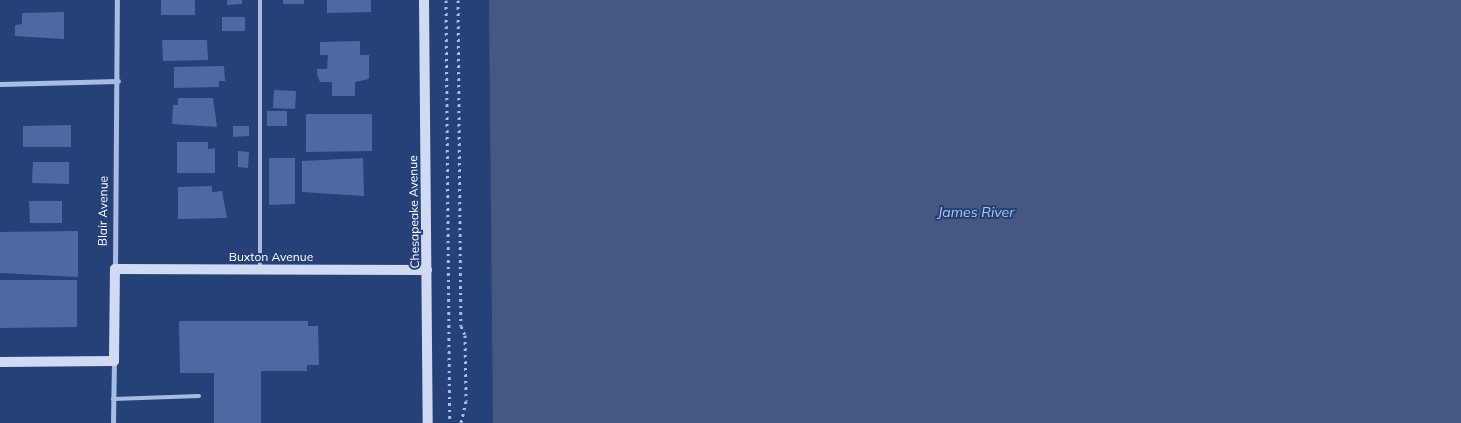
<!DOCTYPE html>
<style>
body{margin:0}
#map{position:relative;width:1461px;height:423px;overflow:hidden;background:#264078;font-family:Mulish,sans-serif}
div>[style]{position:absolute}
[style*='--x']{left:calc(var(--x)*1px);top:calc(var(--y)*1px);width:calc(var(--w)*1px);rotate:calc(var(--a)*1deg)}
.water>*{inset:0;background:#455882}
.building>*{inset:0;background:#4e69a1}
.path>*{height:3px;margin-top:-1.5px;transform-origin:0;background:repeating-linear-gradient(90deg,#a8bce3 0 2.5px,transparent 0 6.5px)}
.lane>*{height:4px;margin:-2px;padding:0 2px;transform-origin:2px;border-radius:2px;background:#a8bce3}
.street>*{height:5px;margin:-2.5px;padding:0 2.5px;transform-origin:2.5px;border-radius:2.5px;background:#a8bce3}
.secondary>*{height:10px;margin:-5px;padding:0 5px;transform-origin:5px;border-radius:5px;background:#d0dbf3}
span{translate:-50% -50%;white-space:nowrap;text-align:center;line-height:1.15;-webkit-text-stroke:4px #264078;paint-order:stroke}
.street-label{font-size:12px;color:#fff}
.water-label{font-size:14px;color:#b3c6eb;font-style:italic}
</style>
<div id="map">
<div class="water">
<i style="clip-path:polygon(489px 0,1461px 0,1461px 423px,493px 423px)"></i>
</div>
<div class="building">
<i style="clip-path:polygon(161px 0,195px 0,195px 15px,161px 15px)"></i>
<i style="clip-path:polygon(227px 0,242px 0,242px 4px,227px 5px)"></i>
<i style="clip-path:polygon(283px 0,304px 0,304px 4px,283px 4px)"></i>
<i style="clip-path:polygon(327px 0,371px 0,371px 12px,327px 13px)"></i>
<i style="clip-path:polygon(64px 12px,64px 39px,15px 36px,15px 25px,22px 24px,22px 13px)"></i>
<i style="clip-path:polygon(222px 17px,245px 17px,245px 31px,222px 31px)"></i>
<i style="clip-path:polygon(162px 40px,207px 40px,208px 60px,163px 61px)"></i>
<i style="clip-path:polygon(360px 41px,360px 55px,369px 55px,369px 79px,355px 82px,355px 96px,332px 96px,332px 82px,320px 82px,317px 74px,317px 69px,327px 69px,328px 55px,320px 55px,320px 42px)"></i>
<i style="clip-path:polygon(224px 66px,225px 81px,219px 81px,219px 87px,174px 88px,174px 67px)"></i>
<i style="clip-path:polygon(274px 90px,296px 91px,295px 109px,273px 108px)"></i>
<i style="clip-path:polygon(178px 98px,213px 98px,217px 127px,172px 124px,173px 105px,178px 105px)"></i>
<i style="clip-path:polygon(267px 111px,287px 111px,287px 126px,267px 126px)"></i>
<i style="clip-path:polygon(306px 114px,372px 114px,372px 151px,306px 152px)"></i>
<i style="clip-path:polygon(71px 125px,71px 147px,23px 147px,23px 126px)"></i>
<i style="clip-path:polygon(233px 126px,249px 126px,249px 136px,233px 137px)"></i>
<i style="clip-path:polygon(177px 142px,208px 142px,208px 149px,215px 148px,215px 173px,177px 173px)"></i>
<i style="clip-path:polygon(238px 151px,249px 152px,248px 168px,238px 167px)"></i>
<i style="clip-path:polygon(269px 158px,295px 158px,295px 204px,269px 205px)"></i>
<i style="clip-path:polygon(363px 158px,364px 196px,302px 192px,302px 161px)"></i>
<i style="clip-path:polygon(33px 162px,69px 162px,69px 184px,32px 183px)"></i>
<i style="clip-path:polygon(212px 186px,212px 192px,222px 191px,227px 218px,178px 219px,178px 187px)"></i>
<i style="clip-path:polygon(29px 201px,62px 201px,62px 223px,30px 223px)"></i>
<i style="clip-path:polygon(78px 231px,78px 277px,0 273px,0 232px)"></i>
<i style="clip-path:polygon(0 280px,77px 280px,77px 327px,0 328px)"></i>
<i style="clip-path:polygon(179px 321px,308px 321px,308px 326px,318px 326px,319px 365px,307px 365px,307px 371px,261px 371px,261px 423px,214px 423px,214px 373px,180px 373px)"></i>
</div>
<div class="path">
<i style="--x:446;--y:0;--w:423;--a:89.5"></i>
<i style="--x:458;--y:0;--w:326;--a:89.5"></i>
<i style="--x:461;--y:326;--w:10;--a:66"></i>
<i style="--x:465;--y:335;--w:66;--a:89.1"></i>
<i style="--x:466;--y:401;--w:23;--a:103"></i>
</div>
<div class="lane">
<i style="--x:260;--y:269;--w:269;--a:-90"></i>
<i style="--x:113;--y:399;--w:86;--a:-2"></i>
</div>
<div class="street">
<i style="--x:0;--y:84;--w:118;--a:-1.5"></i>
<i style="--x:115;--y:269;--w:269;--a:-89.6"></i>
<i style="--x:113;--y:423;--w:62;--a:-89.1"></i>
</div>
<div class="secondary">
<i style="--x:424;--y:0;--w:423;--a:89.5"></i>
<i style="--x:0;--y:362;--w:114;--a:-0.5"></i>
<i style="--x:114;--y:361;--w:92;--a:-89.4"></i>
<i style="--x:115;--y:269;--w:312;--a:0.2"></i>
</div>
<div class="street-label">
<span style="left:103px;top:211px;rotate:-89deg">Blair Avenue</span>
<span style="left:414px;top:212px;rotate:-91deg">Chesapeake Avenue</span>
<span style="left:271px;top:257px">Buxton Avenue</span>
</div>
<div class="water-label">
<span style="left:976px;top:212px">James River</span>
</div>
</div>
